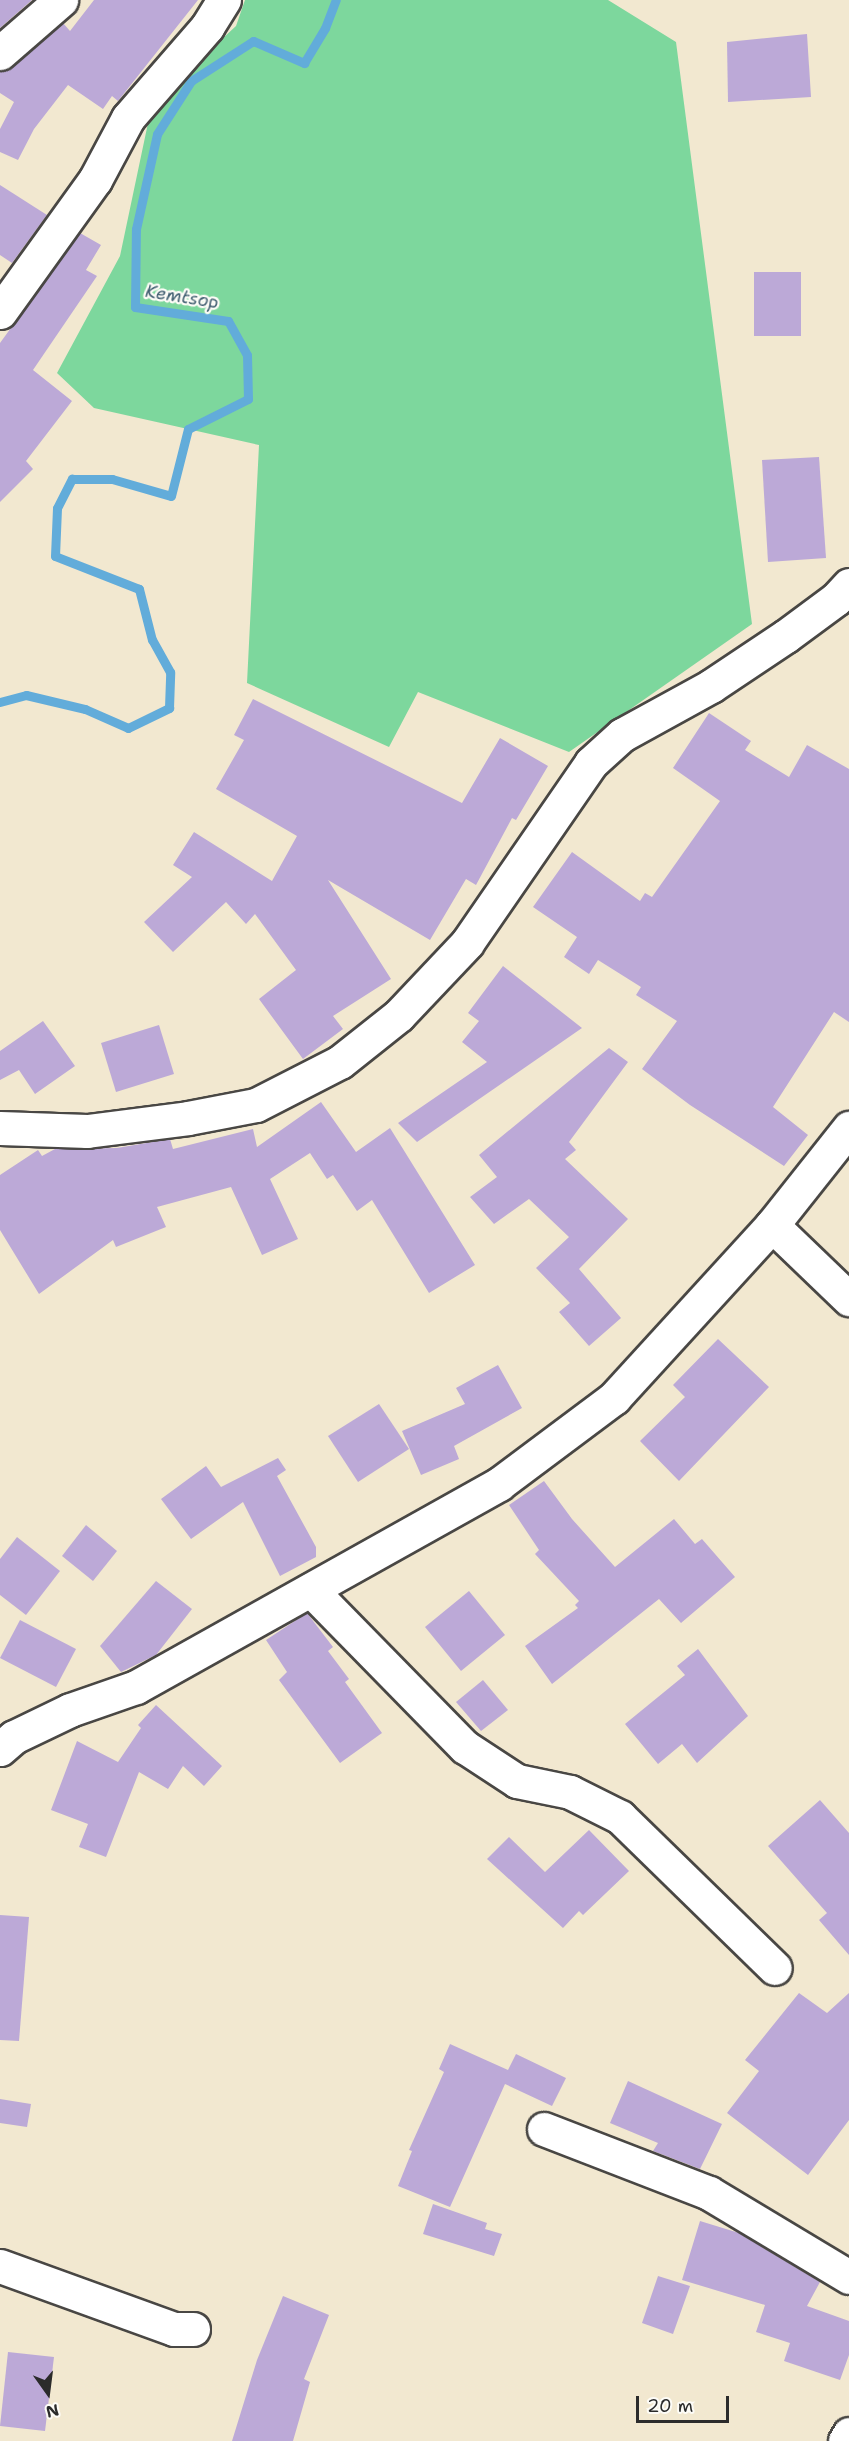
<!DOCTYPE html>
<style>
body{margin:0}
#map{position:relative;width:849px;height:2441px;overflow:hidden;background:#f2e8d0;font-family:"Shantell Sans",sans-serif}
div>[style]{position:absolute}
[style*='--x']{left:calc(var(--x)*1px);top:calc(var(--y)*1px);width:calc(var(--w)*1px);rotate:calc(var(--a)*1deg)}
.green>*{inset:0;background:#7dd79d}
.stream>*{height:9px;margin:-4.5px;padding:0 4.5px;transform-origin:4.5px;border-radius:4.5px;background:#62acda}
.building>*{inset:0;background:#bca9d7}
.roads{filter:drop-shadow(2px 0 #494744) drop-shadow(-2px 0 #494744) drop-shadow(0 2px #494744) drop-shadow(0 -2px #494744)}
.minor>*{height:33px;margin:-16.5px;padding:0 16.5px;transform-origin:16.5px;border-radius:16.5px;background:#fff}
span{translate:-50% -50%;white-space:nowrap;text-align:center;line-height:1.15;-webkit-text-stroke:4.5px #fdfcf7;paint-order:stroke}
.water-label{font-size:18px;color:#415f71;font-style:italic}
.north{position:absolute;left:18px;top:2363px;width:60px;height:60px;-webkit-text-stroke:4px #fdfcf7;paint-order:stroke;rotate:166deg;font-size:16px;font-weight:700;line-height:24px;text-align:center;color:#2b2b2b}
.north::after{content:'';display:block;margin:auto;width:21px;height:27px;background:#2b2b2b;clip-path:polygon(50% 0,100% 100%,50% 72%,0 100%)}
.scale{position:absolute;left:636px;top:2396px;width:93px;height:27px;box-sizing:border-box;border:3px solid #2b2b2b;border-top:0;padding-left:8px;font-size:18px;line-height:21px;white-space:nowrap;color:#2b2b2b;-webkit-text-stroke:4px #fdfcf7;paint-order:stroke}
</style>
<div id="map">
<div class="green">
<i style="clip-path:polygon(245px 0,608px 0,676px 42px,752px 624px,569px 752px,418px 692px,389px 747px,247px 683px,259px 445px,94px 408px,57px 373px,120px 256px,152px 104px,236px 26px)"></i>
</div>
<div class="stream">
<i style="--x:0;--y:702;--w:27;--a:-15"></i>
<i style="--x:26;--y:695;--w:61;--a:13.3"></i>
<i style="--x:85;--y:709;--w:47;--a:23.8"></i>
<i style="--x:128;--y:728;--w:46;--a:-26"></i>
<i style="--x:169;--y:708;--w:36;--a:-88"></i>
<i style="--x:170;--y:672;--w:37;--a:-119"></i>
<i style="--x:152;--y:640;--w:53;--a:-104.3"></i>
<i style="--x:139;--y:589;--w:90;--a:-158.6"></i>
<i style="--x:55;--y:556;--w:48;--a:-87.6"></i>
<i style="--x:57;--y:508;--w:33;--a:-63"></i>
<i style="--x:72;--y:479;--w:40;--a:0"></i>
<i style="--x:112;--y:479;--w:61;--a:16.1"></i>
<i style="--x:171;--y:496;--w:69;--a:-75.8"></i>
<i style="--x:188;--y:429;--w:67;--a:-26.6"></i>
<i style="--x:248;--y:399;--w:44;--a:-91.3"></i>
<i style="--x:247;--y:355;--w:39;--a:-119"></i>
<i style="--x:228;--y:321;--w:94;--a:-171.4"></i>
<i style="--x:135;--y:307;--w:78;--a:-89.3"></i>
<i style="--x:136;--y:229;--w:97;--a:-77.5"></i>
<i style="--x:157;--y:134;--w:63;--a:-57.3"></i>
<i style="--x:191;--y:81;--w:74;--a:-32.8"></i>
<i style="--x:253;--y:41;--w:56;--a:23.3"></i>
<i style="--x:304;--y:63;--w:41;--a:-59"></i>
<i style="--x:325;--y:28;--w:30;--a:-69"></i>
</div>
<div class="building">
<i style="clip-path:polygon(0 0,32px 0,0 28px)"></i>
<i style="clip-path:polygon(94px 0,198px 0,118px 101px,112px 96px,103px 109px,68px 85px,34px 129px,18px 160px,0 152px,0 129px,14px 102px,0 93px,0 71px,12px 67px,63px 23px,70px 31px)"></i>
<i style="clip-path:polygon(807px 34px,811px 97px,728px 102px,727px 42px)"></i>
<i style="clip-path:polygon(0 185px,47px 215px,12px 263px,0 255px)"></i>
<i style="clip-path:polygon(80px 233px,101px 245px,86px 270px,97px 276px,33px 370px,72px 401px,26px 461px,33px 469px,0 502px,0 343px)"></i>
<i style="clip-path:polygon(754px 272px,801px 272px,801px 336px,754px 336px)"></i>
<i style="clip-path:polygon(819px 457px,826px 558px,768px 562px,762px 460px)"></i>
<i style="clip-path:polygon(253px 699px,462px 803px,500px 738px,548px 766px,516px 820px,512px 818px,476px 885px,466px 879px,430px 940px,328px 880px,391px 979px,333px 1016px,343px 1029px,303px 1059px,259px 999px,296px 970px,255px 914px,246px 924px,226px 902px,173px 952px,144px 922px,192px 877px,173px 865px,194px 832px,272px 881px,297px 836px,216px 789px,244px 740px,234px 735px)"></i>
<i style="clip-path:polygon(709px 713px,751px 741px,745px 750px,789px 777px,807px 745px,849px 769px,849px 1022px,834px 1012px,773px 1107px,808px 1135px,784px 1166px,690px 1105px,642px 1069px,677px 1021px,636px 995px,641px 987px,598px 960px,589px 974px,564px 957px,577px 937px,533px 907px,572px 852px,640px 901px,645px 893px,652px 897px,720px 801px,673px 768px)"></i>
<i style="clip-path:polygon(503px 966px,582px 1028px,417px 1142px,398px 1123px,487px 1062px,462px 1042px,479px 1021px,468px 1013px)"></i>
<i style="clip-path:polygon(43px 1021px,75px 1066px,35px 1094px,19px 1070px,0 1080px,0 1051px)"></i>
<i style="clip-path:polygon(159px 1025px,174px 1074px,116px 1092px,101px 1043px)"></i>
<i style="clip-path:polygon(609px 1048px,628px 1062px,569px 1142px,576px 1150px,565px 1159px,628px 1219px,579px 1269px,621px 1318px,589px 1346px,559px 1312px,570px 1303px,536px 1268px,569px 1237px,529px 1199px,494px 1224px,470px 1197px,497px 1177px,479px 1155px)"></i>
<i style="clip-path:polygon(321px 1102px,356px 1152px,390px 1128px,475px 1265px,429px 1293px,372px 1200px,357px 1211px,333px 1175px,327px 1179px,310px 1153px,270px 1179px,298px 1239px,262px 1255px,231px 1187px,157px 1207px,166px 1227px,116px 1247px,113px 1240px,39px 1294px,0 1230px,0 1175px,38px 1150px,42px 1156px,55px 1149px,117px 1148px,170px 1139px,173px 1149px,253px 1129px,257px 1147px)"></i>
<i style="clip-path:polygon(718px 1339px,769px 1387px,679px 1481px,640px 1441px,685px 1397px,673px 1385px)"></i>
<i style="clip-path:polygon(498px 1365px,522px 1408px,454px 1446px,459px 1459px,421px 1475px,402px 1431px,465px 1404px,456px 1388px)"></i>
<i style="clip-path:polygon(379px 1404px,409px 1449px,358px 1482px,328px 1436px)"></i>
<i style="clip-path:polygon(278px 1458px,286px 1470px,277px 1476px,316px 1547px,316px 1557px,280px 1576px,243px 1502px,191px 1539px,161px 1499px,206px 1466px,221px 1487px)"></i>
<i style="clip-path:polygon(544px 1481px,572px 1519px,615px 1567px,674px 1519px,695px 1544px,702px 1539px,735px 1577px,681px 1623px,659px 1599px,552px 1684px,525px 1646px,578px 1608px,575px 1605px,579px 1601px,535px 1554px,539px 1550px,509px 1505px)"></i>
<i style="clip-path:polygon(86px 1525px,117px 1551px,93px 1581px,62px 1556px)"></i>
<i style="clip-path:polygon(17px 1537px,60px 1571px,26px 1615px,0 1595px,0 1559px)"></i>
<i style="clip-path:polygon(156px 1581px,192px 1609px,156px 1655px,121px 1672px,100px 1646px)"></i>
<i style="clip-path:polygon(469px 1591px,505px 1635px,461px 1671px,425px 1627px)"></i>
<i style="clip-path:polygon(307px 1613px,333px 1647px,328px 1651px,349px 1679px,345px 1682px,382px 1733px,340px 1763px,279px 1680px,287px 1672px,266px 1640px)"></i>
<i style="clip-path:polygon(20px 1620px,76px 1649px,56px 1687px,0 1658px)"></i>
<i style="clip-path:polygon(698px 1649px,748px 1716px,697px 1763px,682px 1744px,658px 1764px,625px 1724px,685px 1675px,677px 1666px)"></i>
<i style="clip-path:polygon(483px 1680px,508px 1710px,481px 1731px,456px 1702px)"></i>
<i style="clip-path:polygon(156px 1705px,222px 1766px,204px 1786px,183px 1766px,168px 1789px,139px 1772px,106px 1857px,79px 1847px,88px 1824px,51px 1810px,77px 1741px,118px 1762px,141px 1728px,138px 1725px)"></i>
<i style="clip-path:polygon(820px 1800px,849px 1833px,849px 1955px,819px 1920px,827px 1913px,768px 1846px)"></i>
<i style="clip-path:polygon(589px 1830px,629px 1871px,583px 1915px,579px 1911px,563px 1928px,487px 1859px,509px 1837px,545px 1872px)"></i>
<i style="clip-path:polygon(0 1915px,29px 1917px,19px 2041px,0 2040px)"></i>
<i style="clip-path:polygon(799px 1993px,827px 2013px,849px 1993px,849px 2120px,808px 2175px,727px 2113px,759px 2071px,745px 2060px)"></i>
<i style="clip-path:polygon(450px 2044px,508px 2070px,516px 2054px,566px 2078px,552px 2106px,505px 2084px,450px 2207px,398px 2186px,412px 2151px,409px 2150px,444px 2072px,439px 2069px)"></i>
<i style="clip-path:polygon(628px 2081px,722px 2124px,700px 2169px,653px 2151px,658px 2143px,610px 2123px)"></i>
<i style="clip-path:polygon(0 2099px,31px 2104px,27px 2127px,0 2123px)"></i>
<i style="clip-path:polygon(433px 2204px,487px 2223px,485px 2229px,502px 2234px,494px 2256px,423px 2234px)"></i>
<i style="clip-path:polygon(700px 2221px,739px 2233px,820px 2282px,807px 2306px,849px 2321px,849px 2355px,840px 2380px,784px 2361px,790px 2343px,756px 2332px,765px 2305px,682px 2280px)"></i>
<i style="clip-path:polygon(658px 2276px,690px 2286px,673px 2334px,642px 2323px)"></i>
<i style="clip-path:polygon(283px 2296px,329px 2315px,304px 2379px,310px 2382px,293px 2441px,232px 2441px,257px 2360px)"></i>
<i style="clip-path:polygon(8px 2352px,54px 2357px,45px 2431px,0 2426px)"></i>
</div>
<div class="roads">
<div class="minor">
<i style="--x:0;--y:53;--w:81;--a:-41"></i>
<i style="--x:0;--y:312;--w:163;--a:-54.3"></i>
<i style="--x:95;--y:180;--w:70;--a:-62"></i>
<i style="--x:128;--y:118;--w:121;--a:-49"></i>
<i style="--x:207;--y:27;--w:32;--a:-58"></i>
<i style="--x:0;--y:1128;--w:87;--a:2"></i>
<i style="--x:87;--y:1131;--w:102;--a:-7.3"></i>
<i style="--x:188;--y:1118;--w:69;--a:-10.8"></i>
<i style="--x:256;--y:1105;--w:94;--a:-27.1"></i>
<i style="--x:340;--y:1062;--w:75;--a:-38.5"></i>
<i style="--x:399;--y:1015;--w:99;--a:-46.6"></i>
<i style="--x:467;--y:943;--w:219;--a:-55.4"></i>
<i style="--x:591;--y:763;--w:42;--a:-42.1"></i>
<i style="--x:622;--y:735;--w:102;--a:-28.8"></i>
<i style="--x:711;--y:686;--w:90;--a:-33.7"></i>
<i style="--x:786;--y:636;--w:62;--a:-36.5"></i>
<i style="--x:836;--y:599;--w:19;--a:-47"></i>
<i style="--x:772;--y:1225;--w:107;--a:43.9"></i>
<i style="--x:311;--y:1590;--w:220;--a:45.6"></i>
<i style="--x:465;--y:1747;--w:62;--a:33.2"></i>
<i style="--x:517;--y:1781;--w:54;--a:11.7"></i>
<i style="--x:570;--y:1792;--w:56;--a:26.6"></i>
<i style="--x:620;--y:1817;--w:216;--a:44.3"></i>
<i style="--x:0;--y:1749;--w:18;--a:-41"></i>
<i style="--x:14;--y:1737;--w:62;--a:-25.7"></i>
<i style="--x:70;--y:1710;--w:70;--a:-19.2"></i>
<i style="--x:136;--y:1687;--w:416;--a:-29.2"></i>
<i style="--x:499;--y:1484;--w:144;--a:-36.8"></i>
<i style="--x:614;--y:1398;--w:234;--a:-47.6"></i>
<i style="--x:772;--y:1225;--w:124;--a:-51.6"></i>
<i style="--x:544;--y:2129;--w:177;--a:21.2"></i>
<i style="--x:709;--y:2193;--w:163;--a:31"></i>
<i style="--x:0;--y:2266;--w:185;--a:19.9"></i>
<i style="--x:174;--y:2329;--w:19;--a:0"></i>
<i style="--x:845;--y:2441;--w:8;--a:-60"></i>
</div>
</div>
<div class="water-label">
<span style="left:182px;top:297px;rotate:9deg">Kemtsop</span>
</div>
<div class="north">N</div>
<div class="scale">20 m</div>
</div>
